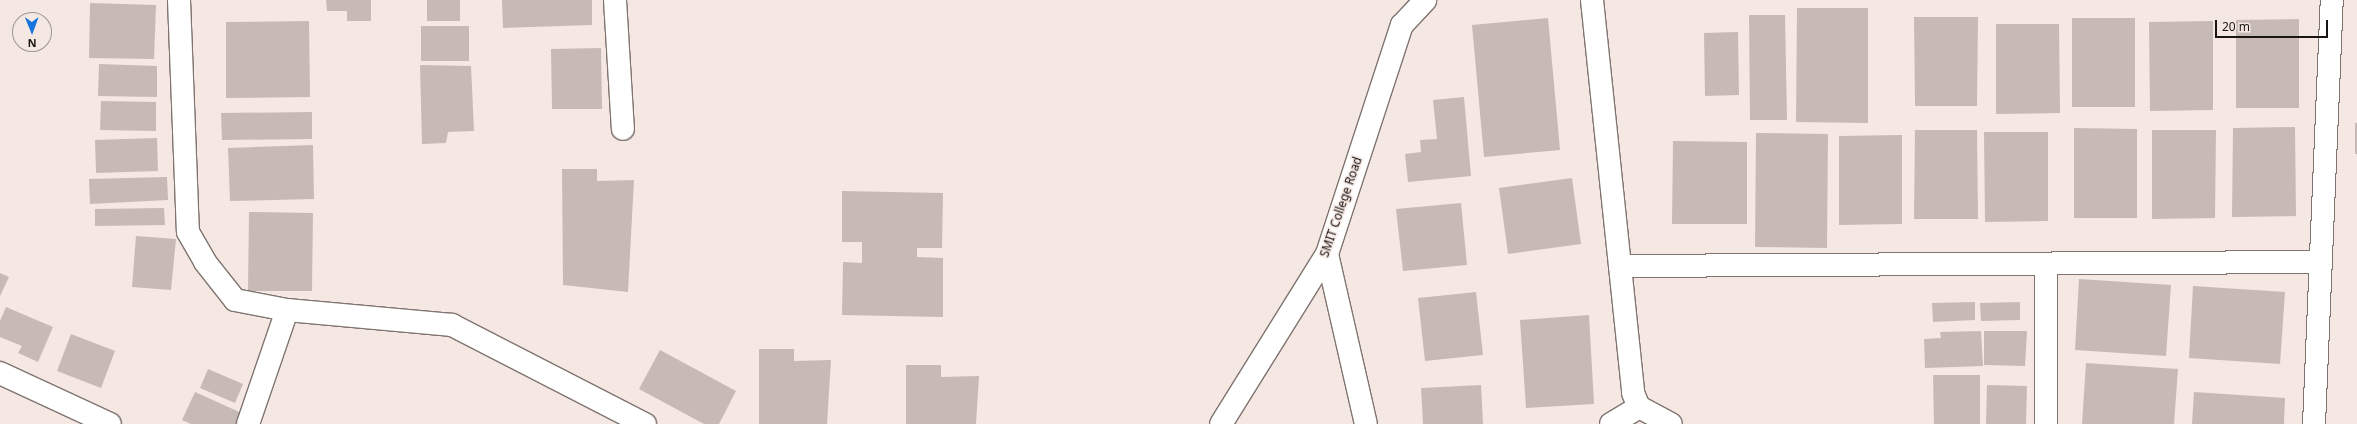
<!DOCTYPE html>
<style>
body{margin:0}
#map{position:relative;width:2357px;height:424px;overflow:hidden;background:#f5e8e3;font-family:"Noto Sans",sans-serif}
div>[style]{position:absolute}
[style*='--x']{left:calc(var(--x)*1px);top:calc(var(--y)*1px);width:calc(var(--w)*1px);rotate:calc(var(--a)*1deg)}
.building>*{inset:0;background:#c7bab5}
.roads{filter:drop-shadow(1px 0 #7f746f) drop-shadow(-1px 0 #7f746f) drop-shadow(0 1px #7f746f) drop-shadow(0 -1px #7f746f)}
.street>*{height:22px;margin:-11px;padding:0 11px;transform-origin:11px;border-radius:11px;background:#fff}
.secondary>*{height:22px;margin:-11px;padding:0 11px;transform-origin:11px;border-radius:11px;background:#fff}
span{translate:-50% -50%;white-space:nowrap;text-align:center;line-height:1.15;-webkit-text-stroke:3px #f5e8e3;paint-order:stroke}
.street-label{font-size:12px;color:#191513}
.north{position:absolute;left:12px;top:12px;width:40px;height:40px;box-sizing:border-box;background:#f5e8e3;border:1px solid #9d9490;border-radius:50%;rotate:179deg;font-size:11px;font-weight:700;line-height:16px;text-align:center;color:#191513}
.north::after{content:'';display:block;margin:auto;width:14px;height:18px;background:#1575dd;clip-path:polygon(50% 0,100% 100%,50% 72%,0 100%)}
.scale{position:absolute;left:2215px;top:20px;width:113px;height:18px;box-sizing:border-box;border:2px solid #191513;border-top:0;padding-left:5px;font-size:12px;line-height:14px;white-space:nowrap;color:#191513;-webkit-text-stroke:3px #f5e8e3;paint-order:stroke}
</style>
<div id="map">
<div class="building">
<i style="clip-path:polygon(326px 0,371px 0,371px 21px,347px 21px,347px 11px,327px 11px)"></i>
<i style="clip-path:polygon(427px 0,460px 0,460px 21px,427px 21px)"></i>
<i style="clip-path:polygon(502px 0,592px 0,592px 25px,503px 28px)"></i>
<i style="clip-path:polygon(90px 3px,156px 5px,154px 59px,89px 58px)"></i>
<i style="clip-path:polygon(1797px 8px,1868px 8px,1868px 123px,1796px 122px)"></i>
<i style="clip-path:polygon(1749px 15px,1785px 15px,1787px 120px,1750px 120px)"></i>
<i style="clip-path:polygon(1914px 17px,1978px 17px,1977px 106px,1915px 106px)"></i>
<i style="clip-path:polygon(1548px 18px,1560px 150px,1484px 157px,1472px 25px)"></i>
<i style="clip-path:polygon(2072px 18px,2135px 18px,2135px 107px,2072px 107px)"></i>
<i style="clip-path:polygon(2299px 19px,2299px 108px,2236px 108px,2236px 20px)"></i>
<i style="clip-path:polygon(309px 21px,310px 97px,226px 98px,226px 22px)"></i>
<i style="clip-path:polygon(2213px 21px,2213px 110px,2150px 111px,2149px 22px)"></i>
<i style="clip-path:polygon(1996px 24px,2059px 24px,2060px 113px,1996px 114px)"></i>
<i style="clip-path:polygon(421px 26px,469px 26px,469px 61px,421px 61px)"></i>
<i style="clip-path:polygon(1738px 32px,1739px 95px,1705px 96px,1704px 33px)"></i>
<i style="clip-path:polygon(601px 48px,602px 109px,552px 109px,551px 49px)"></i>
<i style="clip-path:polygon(99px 64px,157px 66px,157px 97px,98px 96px)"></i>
<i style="clip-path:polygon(420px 65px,471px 66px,474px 131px,448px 132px,446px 143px,422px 144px)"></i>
<i style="clip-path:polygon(1464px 97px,1471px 176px,1408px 182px,1405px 154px,1421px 152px,1420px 140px,1437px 139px,1433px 100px)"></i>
<i style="clip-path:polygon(101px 101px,156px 102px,156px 131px,100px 130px)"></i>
<i style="clip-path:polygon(312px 112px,312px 139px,222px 140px,221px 113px)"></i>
<i style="clip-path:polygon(2355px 123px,2357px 123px,2357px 154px,2355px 154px)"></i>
<i style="clip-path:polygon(2295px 127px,2296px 216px,2232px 217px,2233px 128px)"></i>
<i style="clip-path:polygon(2074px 128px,2137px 129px,2137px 218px,2074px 218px)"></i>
<i style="clip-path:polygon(1915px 130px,1977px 130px,1978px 219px,1914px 219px)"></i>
<i style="clip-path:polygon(2152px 130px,2216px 130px,2215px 218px,2152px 219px)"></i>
<i style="clip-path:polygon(1984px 132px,2048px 132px,2048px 221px,1985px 222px)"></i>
<i style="clip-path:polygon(1756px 133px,1828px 134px,1827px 248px,1755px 247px)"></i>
<i style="clip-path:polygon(1902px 135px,1902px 224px,1839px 225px,1839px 136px)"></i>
<i style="clip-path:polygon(157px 138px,158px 171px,96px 173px,95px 140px)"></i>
<i style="clip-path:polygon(1673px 141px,1747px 142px,1747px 224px,1672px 224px)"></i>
<i style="clip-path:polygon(313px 145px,314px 199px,230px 201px,228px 148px)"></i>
<i style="clip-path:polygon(562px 169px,597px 169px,597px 181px,634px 180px,628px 292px,563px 285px)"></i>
<i style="clip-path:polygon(167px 177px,168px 200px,90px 204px,89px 179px)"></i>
<i style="clip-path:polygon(1572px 178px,1581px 244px,1508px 254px,1499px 188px)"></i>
<i style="clip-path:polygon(842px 191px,943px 193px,942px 248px,917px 248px,917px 257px,943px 258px,943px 317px,842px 315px,843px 262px,862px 263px,862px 242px,842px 242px)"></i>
<i style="clip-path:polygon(1461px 203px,1467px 265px,1403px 271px,1396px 209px)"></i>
<i style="clip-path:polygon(164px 208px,165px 225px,95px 226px,95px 209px)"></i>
<i style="clip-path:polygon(249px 212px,313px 213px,312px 291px,248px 291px)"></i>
<i style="clip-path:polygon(136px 236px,176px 239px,171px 290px,132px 287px)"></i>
<i style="clip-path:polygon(0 273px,9px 277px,0 296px)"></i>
<i style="clip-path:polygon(2079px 279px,2171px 285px,2166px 356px,2075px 350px)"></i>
<i style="clip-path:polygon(2193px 286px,2285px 292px,2280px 364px,2189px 358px)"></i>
<i style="clip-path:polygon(1476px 292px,1483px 355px,1425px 361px,1418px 298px)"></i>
<i style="clip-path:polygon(1975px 302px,1975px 320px,1933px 322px,1932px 303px)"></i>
<i style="clip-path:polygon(2020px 302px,2020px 320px,1981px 321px,1980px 303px)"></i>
<i style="clip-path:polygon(6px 307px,53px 327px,38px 362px,18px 353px,22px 346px,0 337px,0 321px)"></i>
<i style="clip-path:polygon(1589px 315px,1594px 404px,1526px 408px,1520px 320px)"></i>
<i style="clip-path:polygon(1981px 331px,1983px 366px,1925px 368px,1924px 339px,1941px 338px,1940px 332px)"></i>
<i style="clip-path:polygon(1984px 331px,2027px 331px,2025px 366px,1984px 365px)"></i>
<i style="clip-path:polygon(71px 334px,115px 351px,101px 388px,57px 371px)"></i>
<i style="clip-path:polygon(759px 349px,794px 349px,794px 361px,831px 360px,827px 424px,759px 424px)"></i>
<i style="clip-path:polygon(660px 350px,736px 391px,719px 424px,704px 424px,639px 389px)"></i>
<i style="clip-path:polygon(2086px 363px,2178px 369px,2174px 424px,2082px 424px)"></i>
<i style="clip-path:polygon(906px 365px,941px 365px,941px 377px,979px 376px,976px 424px,906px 424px)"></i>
<i style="clip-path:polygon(208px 369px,243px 384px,235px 403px,200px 388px)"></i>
<i style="clip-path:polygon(1933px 375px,1980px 375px,1980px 424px,1934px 424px)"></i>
<i style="clip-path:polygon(1481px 385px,1483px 424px,1423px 424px,1421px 388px)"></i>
<i style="clip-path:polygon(1987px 385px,2027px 386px,2026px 424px,1986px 424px)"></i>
<i style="clip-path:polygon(195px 392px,246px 415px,242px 424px,191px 424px,182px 420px)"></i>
<i style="clip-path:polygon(2194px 392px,2285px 398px,2284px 424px,2192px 424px)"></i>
</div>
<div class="roads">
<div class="street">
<i style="--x:179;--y:0;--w:232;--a:87.8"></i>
<i style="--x:188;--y:232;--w:34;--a:60"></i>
<i style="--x:205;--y:262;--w:48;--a:51.7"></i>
<i style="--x:235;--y:300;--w:53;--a:10.9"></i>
<i style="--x:287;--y:310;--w:166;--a:5.2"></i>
<i style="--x:452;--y:325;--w:217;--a:27.2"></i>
<i style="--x:615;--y:0;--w:129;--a:86.5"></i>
<i style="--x:1592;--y:0;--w:395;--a:84"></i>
<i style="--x:1633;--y:393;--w:15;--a:67"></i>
<i style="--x:1639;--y:407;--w:36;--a:28"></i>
<i style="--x:1327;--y:254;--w:174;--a:77.1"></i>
<i style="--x:1620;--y:266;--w:701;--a:-0.33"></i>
<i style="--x:0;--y:373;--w:121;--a:24.9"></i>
<i style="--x:248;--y:424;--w:120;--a:-71.1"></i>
<i style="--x:1611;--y:424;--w:33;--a:-31"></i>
<i style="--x:2046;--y:424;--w:160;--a:-90"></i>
<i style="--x:2314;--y:424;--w:424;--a:-87.6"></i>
</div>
<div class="secondary">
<i style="--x:1221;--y:424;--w:200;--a:-58.1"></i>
<i style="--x:1327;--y:254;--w:241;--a:-71.9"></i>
<i style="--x:1402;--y:25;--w:34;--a:-47"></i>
</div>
</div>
<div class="street-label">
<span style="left:1341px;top:207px;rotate:-71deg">SMIT College Road</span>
</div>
<div class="north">N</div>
<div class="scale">20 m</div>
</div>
